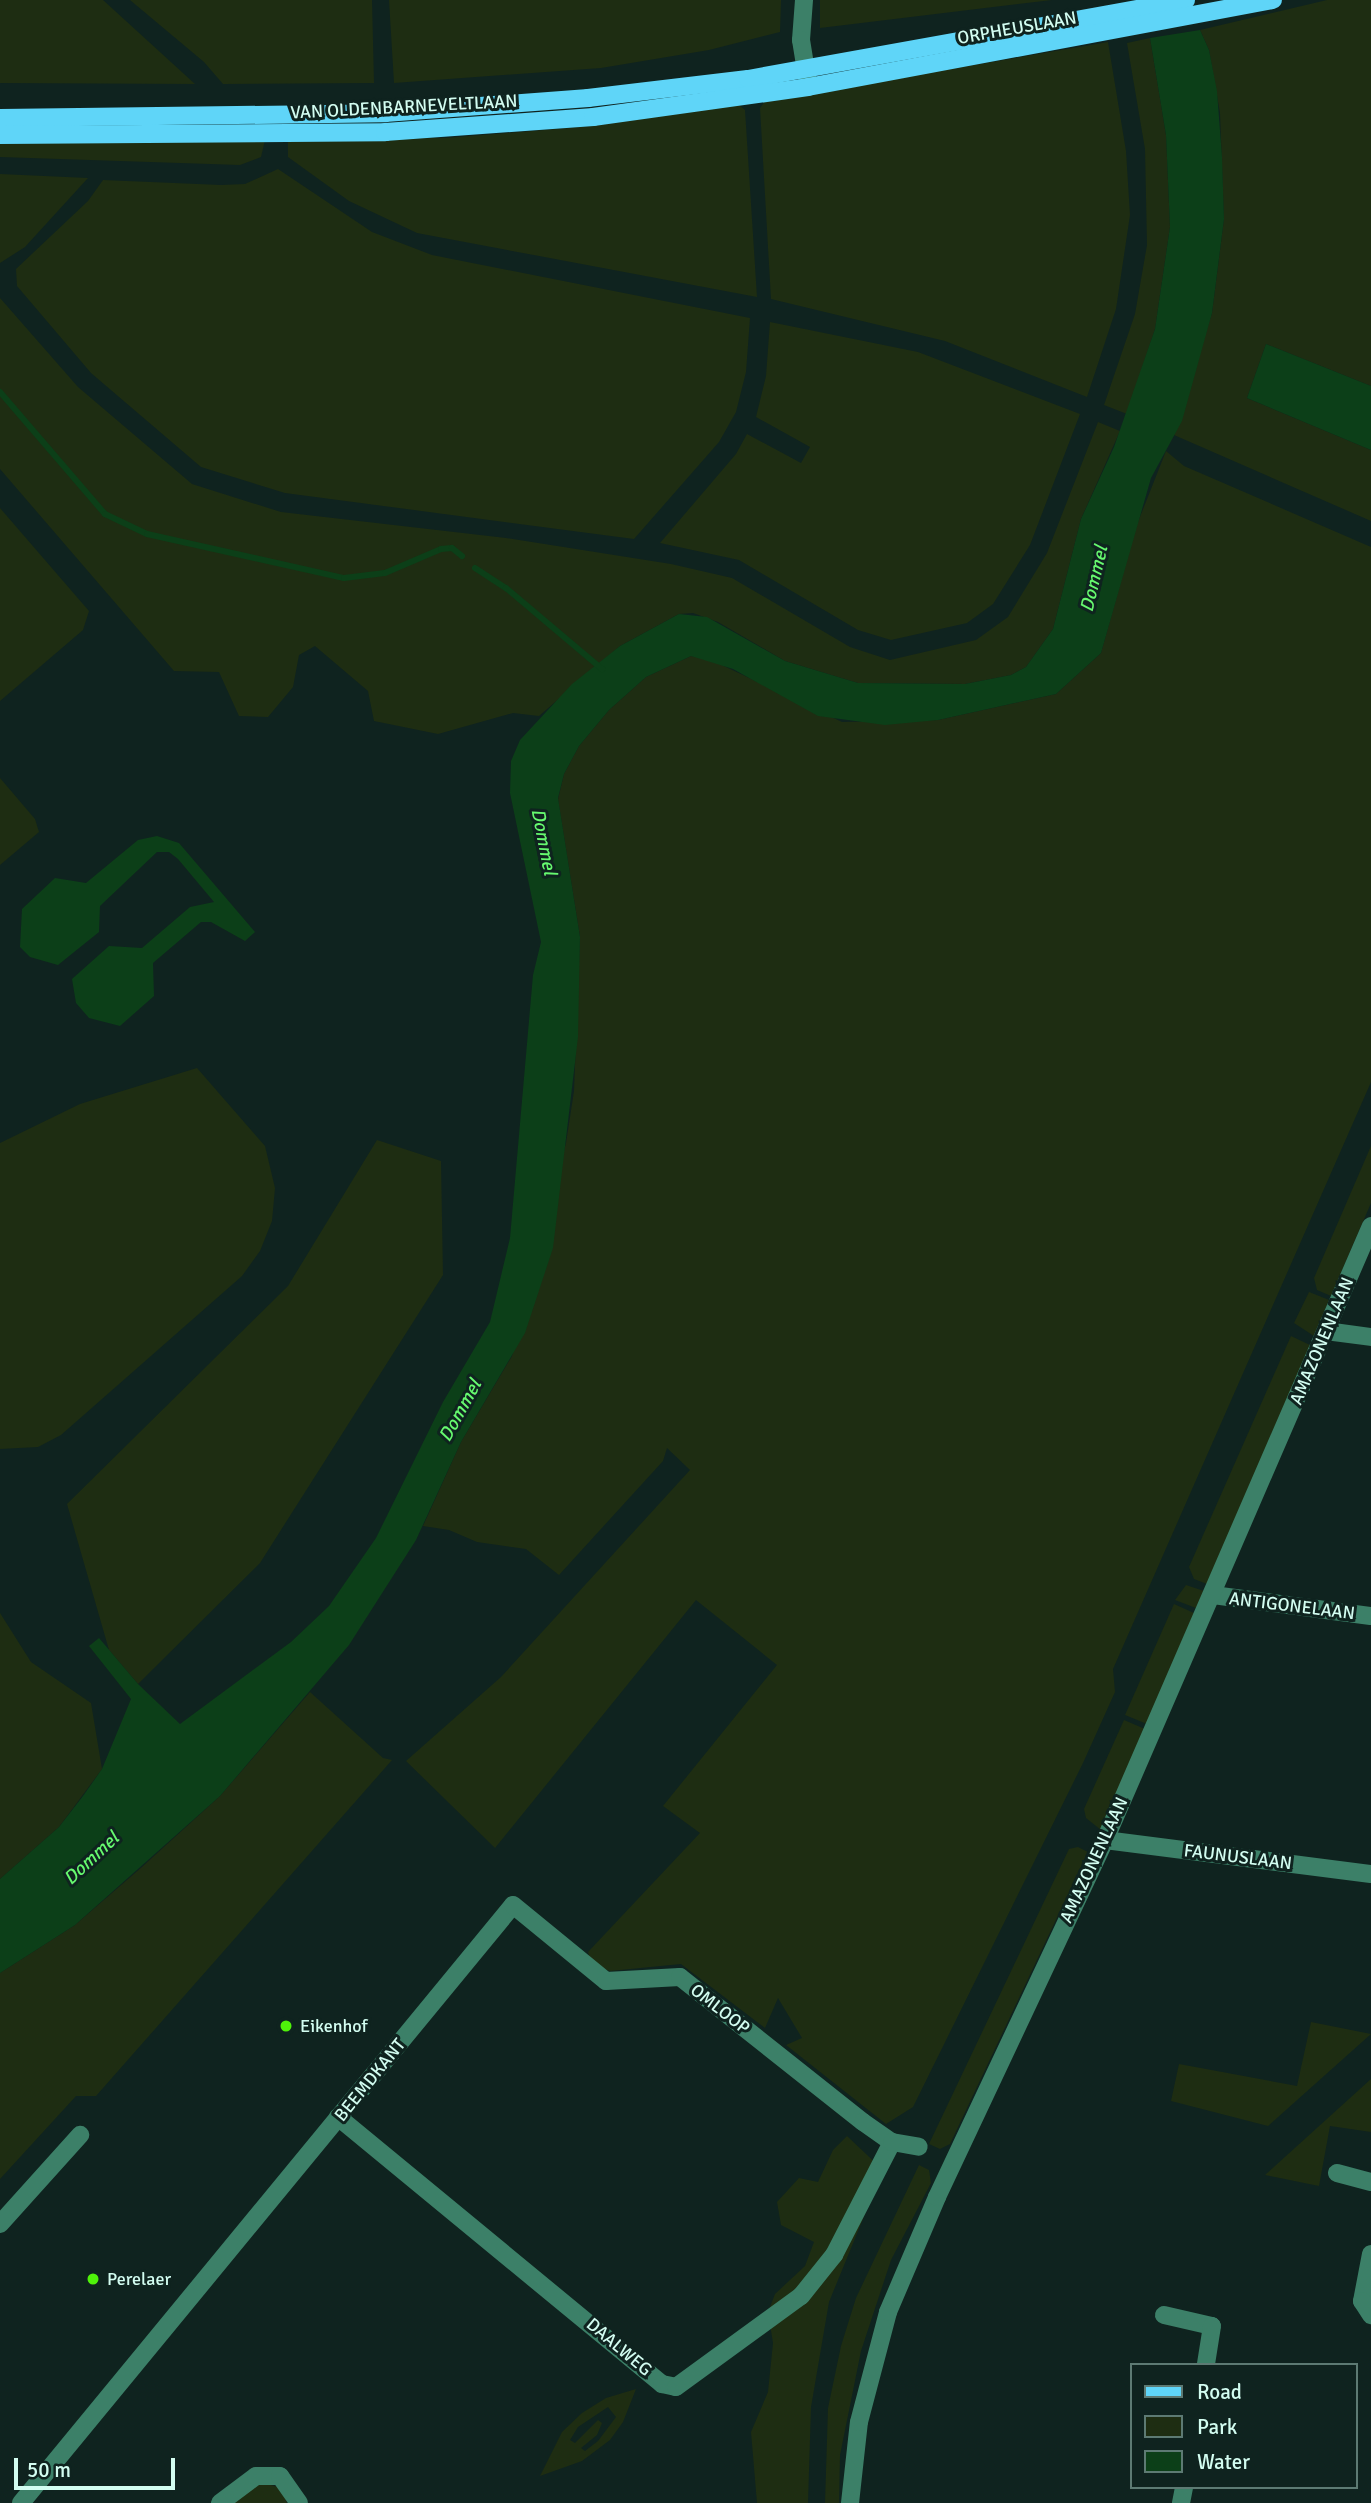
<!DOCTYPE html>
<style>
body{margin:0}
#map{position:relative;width:1371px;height:2503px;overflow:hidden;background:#0f231f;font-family:Signika,sans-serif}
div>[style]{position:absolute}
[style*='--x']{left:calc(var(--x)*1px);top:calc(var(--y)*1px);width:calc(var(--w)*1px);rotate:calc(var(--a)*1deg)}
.green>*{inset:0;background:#1e2d12}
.water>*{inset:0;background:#0c3f18}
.stream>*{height:6px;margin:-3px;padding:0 3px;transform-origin:3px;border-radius:3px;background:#0c3f18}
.minor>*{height:18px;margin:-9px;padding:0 9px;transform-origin:9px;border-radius:9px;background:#3c8068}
.major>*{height:18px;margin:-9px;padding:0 9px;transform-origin:9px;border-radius:9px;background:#5fd5f8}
.dots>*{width:19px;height:19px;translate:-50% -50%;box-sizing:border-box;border:4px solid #0f231f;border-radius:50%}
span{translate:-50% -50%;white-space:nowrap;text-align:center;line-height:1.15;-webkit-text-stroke:6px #0f231f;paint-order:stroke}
.street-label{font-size:18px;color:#d3fdf1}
.poi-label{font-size:18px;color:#d3fdf1}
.left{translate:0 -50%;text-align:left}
.water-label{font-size:19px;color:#66f96f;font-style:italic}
.legend{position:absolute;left:1130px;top:2363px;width:228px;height:126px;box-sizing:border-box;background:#0f231f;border:2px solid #5d7a73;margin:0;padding:9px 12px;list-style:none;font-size:21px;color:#d3fdf1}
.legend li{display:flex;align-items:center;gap:14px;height:35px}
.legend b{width:35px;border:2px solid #5d7a73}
.scale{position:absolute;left:14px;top:2458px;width:161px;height:32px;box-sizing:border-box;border:4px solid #d3fdf1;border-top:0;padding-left:9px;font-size:21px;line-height:24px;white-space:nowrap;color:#d3fdf1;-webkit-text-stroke:5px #0f231f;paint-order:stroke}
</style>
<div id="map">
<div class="green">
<i style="clip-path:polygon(0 0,103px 0,195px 84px,0 83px)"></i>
<i style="clip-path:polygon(130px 0,372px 0,374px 83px,223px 84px,204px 62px)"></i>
<i style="clip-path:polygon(389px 0,781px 0,780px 32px,709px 50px,601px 68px,394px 83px)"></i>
<i style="clip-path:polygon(820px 0,1052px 0,820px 28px)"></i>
<i style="clip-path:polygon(1327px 0,1371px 0,1371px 386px,1266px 344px,1247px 398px,1371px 450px,1371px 521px,1174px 435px,1212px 313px,1224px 219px,1220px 113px,1209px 50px,1200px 30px)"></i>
<i style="clip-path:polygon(1150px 38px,1166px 135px,1170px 227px,1155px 329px,1127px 414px,1104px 405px,1135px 314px,1147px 245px,1145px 149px,1127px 43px)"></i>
<i style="clip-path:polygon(1108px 42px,1126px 151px,1130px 215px,1116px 309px,1087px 397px,945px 341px,771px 299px,760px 108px,765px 101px)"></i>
<i style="clip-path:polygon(739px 105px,745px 110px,757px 297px,417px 233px,349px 201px,288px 157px,288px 139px,445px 138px,593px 126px)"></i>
<i style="clip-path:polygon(265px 140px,261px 157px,240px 165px,0 157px,0 142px)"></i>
<i style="clip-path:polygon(278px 169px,372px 232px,432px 255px,750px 318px,746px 372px,736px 412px,719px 442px,634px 539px,285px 493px,201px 467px,91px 373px,17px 286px,16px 269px,88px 201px,103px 180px,221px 185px,245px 184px)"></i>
<i style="clip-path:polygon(0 174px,88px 178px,25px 247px,0 263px)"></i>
<i style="clip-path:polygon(0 298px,78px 387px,192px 484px,281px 512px,506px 538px,671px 564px,732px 578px,850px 647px,890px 660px,976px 640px,1008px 617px,1047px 553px,1098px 422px,1120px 431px,1081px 519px,1053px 629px,1026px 667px,1011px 675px,965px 684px,858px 683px,785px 661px,718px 622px,693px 613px,679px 614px,620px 646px,539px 716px,513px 713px,438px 734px,374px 721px,368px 691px,315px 646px,299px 655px,293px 687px,268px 717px,239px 716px,219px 672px,174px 671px,0 469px)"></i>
<i style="clip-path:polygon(770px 322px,918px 352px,1080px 414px,1030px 545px,993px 604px,967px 623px,891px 640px,858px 630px,739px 560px,660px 543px,736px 454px,747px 434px,801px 463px,810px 447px,756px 417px,766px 376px)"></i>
<i style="clip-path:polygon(1166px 451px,1184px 466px,1371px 547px,1371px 1082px,1113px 1669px,1115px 1692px,1083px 1763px,913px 2107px,886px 2124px,786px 2045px,802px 2038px,778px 1998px,765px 2028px,681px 1964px,610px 1971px,592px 1965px,588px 1952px,700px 1833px,663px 1806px,777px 1665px,696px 1600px,495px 1848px,406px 1761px,501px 1677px,690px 1470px,667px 1448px,663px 1461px,559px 1575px,526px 1549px,477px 1542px,449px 1530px,423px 1526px,461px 1442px,512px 1356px,566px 1143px,574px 1091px,580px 937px,558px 799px,564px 774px,579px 746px,609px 710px,646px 677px,691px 656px,707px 658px,842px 722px,938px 720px,1056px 694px,1101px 653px,1136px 527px)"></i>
<i style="clip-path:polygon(0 508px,89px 611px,83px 630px,0 701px)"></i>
<i style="clip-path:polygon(0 778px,35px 819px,39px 832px,0 865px)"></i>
<i style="clip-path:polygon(197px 1068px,265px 1146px,275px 1188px,272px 1221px,260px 1251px,242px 1276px,61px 1435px,38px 1447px,0 1449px,0 1143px,80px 1104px)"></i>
<i style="clip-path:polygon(377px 1140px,441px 1161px,443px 1275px,260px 1563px,138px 1684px,109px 1650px,67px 1504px,288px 1286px)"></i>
<i style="clip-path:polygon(1371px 1146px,1371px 1203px,1331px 1296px,1317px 1290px,1314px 1278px)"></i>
<i style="clip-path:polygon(1309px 1292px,1329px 1300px,1314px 1336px,1294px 1323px)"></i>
<i style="clip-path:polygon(1291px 1336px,1310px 1345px,1207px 1584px,1194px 1579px,1189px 1567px)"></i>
<i style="clip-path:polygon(1186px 1585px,1204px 1591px,1196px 1608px,1175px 1600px)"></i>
<i style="clip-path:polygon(1174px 1604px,1194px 1613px,1147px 1724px,1125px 1715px)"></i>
<i style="clip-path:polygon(0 1613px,31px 1662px,91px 1703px,102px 1769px,59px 1827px,0 1879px)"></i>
<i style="clip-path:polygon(310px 1692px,383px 1758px,392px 1760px,96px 2096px,76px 2096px,0 2179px,0 1973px,75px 1925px,142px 1867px,220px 1796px)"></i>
<i style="clip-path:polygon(1124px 1720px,1145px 1729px,1101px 1830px,1086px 1818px,1084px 1809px)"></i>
<i style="clip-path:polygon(1078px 1847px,1088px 1852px,950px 2144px,940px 2149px,929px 2144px,1069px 1849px)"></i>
<i style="clip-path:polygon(1311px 2022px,1371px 2034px,1268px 2126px,1171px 2101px,1179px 2064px,1297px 2086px)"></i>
<i style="clip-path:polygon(1371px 2079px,1371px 2132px,1330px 2126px,1319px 2186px,1265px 2175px)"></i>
<i style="clip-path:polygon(847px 2136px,883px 2170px,829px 2302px,811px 2407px,808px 2503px,757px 2503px,751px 2432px,768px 2392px,773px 2343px,768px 2312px,775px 2294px,805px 2266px,814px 2242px,781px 2225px,777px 2202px,799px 2178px,818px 2182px,833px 2150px)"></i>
<i style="clip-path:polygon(919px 2165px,929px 2170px,931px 2183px,891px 2260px,861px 2351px,840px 2455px,839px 2503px,825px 2503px,828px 2408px,841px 2346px,856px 2298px)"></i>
<i style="clip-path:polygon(evenodd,636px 2389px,623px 2422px,610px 2440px,582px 2461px,540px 2476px,562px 2432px,582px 2413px,606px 2398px,636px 2389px,608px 2407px,616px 2417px,598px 2441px,585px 2451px,581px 2448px,597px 2435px,602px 2423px,598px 2420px,575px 2443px,570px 2440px,578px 2427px,608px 2407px)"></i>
<i style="clip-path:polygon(257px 2481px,281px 2488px,287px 2503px,230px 2503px)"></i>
</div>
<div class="water">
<i style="clip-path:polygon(1200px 30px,1209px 50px,1217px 91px,1222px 157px,1224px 219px,1212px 313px,1182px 421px,1151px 478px,1101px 653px,1056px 694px,938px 720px,885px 725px,818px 716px,733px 669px,691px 656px,646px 677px,609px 710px,579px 746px,564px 774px,558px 798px,580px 937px,578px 1037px,553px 1248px,525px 1333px,461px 1442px,416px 1540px,349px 1645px,220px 1796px,75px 1925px,0 1973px,0 1879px,59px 1827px,83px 1796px,102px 1769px,131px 1699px,89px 1646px,99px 1638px,138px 1684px,180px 1724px,291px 1642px,329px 1606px,376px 1538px,443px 1402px,490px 1322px,510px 1238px,533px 975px,541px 942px,510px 793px,511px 761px,520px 740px,572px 684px,620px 646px,679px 614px,707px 617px,785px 661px,858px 683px,965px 684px,1011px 675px,1026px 667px,1053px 629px,1081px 519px,1114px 447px,1155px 329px,1170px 227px,1166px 135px,1150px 38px)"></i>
<i style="clip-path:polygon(1266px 344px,1371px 386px,1371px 450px,1247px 398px)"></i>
<i style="clip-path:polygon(157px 836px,179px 843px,255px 932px,245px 941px,211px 922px,201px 922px,153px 963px,154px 996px,120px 1026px,89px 1018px,76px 1003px,72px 979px,109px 946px,142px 948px,190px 907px,214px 902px,178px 859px,169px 852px,157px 852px,100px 906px,99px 932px,58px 965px,30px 957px,20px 947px,22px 909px,55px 878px,86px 883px,138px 840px)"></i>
</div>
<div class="stream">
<i style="--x:0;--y:392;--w:161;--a:49.3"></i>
<i style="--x:105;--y:514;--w:47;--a:25.5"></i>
<i style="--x:147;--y:534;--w:202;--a:12.6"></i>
<i style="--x:344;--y:578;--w:41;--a:-7"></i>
<i style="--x:385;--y:573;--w:61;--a:-23.2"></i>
<i style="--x:441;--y:549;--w:11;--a:-5"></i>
<i style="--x:452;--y:548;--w:13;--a:39"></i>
<i style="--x:475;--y:568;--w:37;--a:33"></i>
<i style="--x:506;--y:588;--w:126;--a:40.2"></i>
</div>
<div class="minor">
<i style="--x:804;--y:0;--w:40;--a:94.3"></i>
<i style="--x:801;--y:40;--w:44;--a:80.8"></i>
<i style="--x:1326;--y:1331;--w:45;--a:7.6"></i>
<i style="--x:1213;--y:1595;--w:159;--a:7.6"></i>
<i style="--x:1105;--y:1840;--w:268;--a:7.3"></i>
<i style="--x:338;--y:2117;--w:420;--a:39.5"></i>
<i style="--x:662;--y:2384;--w:14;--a:12"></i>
<i style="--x:676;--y:2387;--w:155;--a:-36.1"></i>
<i style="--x:801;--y:2296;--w:53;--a:-51.2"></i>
<i style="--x:834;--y:2255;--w:127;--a:-62.8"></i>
<i style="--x:1337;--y:2173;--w:35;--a:15"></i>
<i style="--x:0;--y:2224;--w:120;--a:-48"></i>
<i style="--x:1371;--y:2254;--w:48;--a:100.8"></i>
<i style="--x:1362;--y:2301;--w:17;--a:57"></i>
<i style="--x:1164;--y:2315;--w:49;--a:12.9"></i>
<i style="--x:1212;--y:2326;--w:39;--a:99"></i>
<i style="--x:21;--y:2503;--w:774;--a:-50.55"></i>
<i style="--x:513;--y:1905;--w:120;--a:39.3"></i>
<i style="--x:606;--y:1981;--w:74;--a:-3.1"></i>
<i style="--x:680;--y:1977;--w:233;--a:38.4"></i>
<i style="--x:863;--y:2122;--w:35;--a:35"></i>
<i style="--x:892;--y:2142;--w:27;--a:10"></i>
<i style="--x:220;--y:2503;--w:45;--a:-36.9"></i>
<i style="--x:256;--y:2476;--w:24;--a:0"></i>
<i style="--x:280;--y:2476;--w:33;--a:55"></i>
<i style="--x:850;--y:2503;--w:81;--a:-83.7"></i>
<i style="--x:859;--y:2422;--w:114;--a:-75.2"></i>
<i style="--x:888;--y:2312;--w:125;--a:-66.9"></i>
<i style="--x:937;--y:2197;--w:395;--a:-64.8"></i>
<i style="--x:1105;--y:1840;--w:669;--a:-66.58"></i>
<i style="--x:1181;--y:2503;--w:16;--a:-79"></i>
</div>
<div class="major">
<i style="--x:0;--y:118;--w:385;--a:-0.7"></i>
<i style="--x:385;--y:113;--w:204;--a:-4.2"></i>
<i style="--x:588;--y:98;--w:161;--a:-6.8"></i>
<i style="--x:748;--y:79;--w:445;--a:-10.2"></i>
<i style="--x:0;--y:135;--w:385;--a:-0.4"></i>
<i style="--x:385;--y:132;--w:209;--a:-4.1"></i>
<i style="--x:593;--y:117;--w:217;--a:-7.9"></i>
<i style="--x:808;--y:87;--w:473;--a:-10.6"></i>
</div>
<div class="dots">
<i style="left:286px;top:2026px;background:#4ff20a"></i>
<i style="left:93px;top:2279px;background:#4ff20a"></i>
</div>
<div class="street-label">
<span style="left:1017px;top:28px;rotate:-10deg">ORPHEUSLAAN</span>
<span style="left:404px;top:107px;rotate:-3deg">VAN OLDENBARNEVELTLAAN</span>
<span style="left:1322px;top:1341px;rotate:-67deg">AMAZONENLAAN</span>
<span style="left:1292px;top:1606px;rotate:7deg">ANTIGONELAAN</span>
<span style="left:1238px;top:1857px;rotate:7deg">FAUNUSLAAN</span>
<span style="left:1094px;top:1860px;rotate:-65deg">AMAZONENLAAN</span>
<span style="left:720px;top:2009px;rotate:38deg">OMLOOP</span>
<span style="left:370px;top:2080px;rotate:-51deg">BEEMDKANT</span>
<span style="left:619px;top:2347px;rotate:40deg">DAALWEG</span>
</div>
<div class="poi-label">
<span class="left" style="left:300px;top:2026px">Eikenhof</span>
<span class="left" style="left:107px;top:2279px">Perelaer</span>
</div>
<div class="water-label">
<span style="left:1095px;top:579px;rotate:-77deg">Dommel</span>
<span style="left:543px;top:842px;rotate:79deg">Dommel</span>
<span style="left:461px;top:1411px;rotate:-61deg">Dommel</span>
<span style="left:92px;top:1859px;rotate:-43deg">Dommel</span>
</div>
<ul class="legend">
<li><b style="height:9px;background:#5fd5f8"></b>Road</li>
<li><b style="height:19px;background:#1e2d12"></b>Park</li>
<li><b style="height:19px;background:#0c3f18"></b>Water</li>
</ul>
<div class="scale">50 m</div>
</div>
